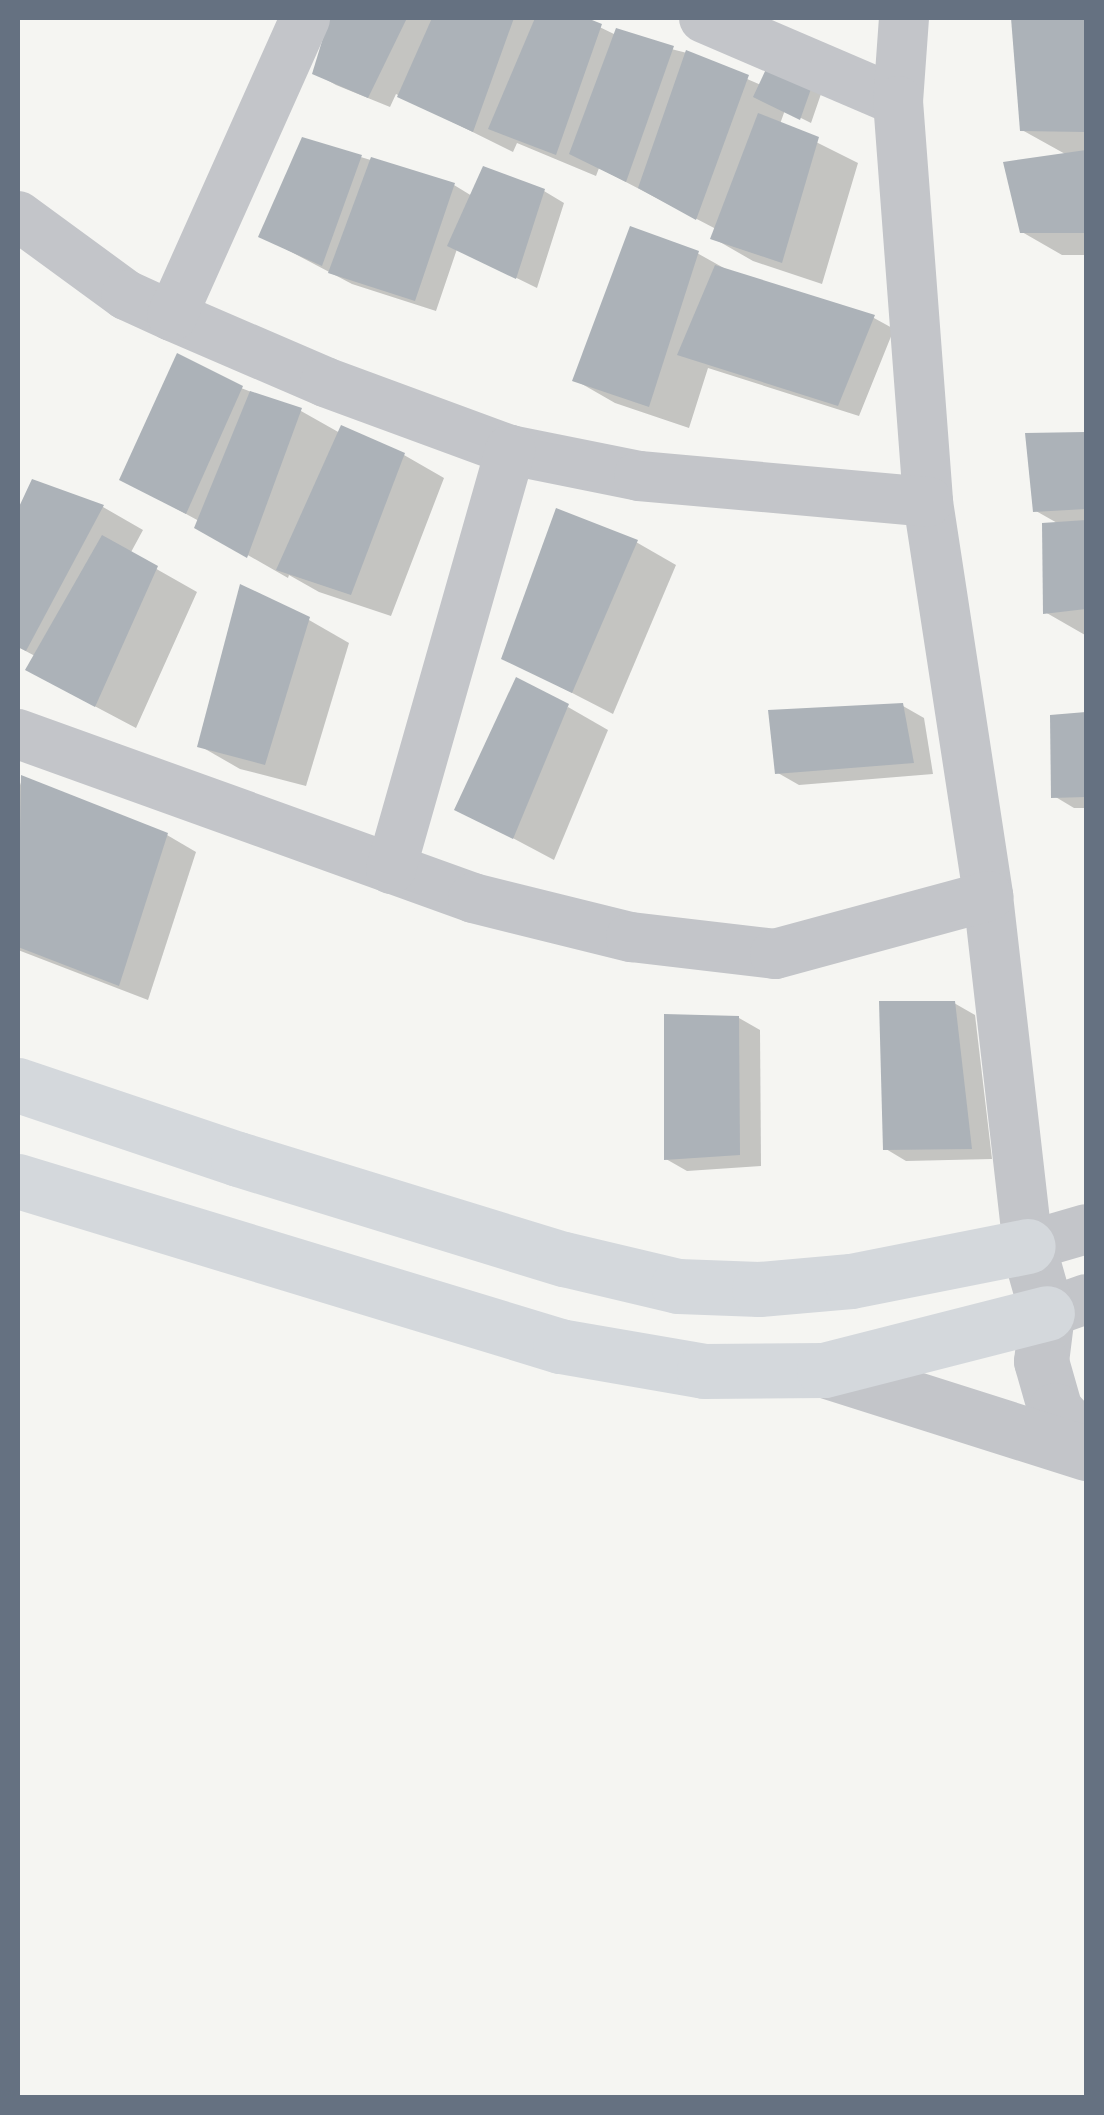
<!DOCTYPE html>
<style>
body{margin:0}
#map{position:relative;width:1104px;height:2115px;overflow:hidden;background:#f5f5f2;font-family:Rubik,sans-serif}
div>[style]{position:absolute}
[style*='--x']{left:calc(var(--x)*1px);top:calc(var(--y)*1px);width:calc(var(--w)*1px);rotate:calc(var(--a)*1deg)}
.shadow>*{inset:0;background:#0003}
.building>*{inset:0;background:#acb2b8}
.minor>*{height:50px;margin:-25px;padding:0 25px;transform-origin:25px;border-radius:25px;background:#c3c5c9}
.tertiary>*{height:55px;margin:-27.5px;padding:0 27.5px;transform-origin:27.5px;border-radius:27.5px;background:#c3c5c9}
.motorway>*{height:55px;margin:-27.5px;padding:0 27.5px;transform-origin:27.5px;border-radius:27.5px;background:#d4d8dc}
span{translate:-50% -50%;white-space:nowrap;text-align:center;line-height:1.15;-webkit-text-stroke:10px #fff;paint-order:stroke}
.frame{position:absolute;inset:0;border:20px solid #657181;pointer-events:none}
</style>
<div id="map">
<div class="shadow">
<i style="clip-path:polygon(332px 18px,581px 18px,616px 35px,687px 53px,761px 85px,768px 70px,821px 94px,811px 123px,785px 110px,780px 124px,858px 163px,822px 284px,753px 261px,713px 238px,716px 229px,599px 168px,596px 176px,517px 143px,513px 152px,396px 94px,390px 107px,336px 85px,315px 73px)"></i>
<i style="clip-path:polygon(1014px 18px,1086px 18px,1086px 255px,1062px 255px,1022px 232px,1067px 155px,1022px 130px)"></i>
<i style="clip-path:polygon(304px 140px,454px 185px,472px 196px,544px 191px,564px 203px,537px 288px,457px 249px,436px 311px,352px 284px,261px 236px)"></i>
<i style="clip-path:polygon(697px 253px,731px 272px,874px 318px,894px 329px,859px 416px,708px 368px,689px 428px,615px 403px,575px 380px)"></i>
<i style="clip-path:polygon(241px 388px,301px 411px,340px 433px,342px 428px,404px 455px,444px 478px,391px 616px,319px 592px,289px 575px,288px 578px,197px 526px,199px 521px,122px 479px)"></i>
<i style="clip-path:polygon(1086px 435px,1086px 635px,1085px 635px,1045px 612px,1059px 524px,1036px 511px,1028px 436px)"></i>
<i style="clip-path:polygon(33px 482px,103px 507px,143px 530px,130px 554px,197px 592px,136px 728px,68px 692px,35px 656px,18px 647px,18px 515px)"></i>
<i style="clip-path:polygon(636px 542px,676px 565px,613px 714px,504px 658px)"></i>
<i style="clip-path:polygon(309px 620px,349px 643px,306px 786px,240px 769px,200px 746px)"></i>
<i style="clip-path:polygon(903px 706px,924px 718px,933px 774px,799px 785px,778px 773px)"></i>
<i style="clip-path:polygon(568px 707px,608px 730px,554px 860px,458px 809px)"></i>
<i style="clip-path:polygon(1086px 715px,1086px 808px,1074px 808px,1054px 796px,1052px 718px)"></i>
<i style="clip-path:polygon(22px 779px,167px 835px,196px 852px,148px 1000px,18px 950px,18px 792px)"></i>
<i style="clip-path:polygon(954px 1003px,975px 1015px,992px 1159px,906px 1161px,886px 1149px)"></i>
<i style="clip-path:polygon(739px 1018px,760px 1030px,761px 1166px,687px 1171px,666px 1159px)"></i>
</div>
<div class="building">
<i style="clip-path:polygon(329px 18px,407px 18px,368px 98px,312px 74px)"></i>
<i style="clip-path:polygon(432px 18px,514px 18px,473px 132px,397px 97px)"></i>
<i style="clip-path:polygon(535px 18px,587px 18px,602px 24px,556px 155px,488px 129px)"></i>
<i style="clip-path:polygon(1011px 18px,1086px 18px,1086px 132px,1020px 131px)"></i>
<i style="clip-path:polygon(616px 28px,674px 46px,626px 182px,569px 154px)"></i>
<i style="clip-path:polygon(686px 50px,749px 75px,696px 220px,638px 188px)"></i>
<i style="clip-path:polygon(767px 67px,812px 86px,800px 120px,753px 97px)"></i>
<i style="clip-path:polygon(758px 113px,819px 137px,782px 263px,710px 239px)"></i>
<i style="clip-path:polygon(302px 137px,362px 155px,322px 266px,258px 237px)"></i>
<i style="clip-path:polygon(1086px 150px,1086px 233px,1020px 233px,1003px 162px)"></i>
<i style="clip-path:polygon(371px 157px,455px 183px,415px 301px,328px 273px)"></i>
<i style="clip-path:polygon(483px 166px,545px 189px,516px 279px,447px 246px)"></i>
<i style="clip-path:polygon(630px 226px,699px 251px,649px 407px,572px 381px)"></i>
<i style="clip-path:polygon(715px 265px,875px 315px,838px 406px,677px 355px)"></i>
<i style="clip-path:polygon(177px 353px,243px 386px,186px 514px,119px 480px)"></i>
<i style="clip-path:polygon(250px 391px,302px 408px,247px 558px,194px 528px)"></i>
<i style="clip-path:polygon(341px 425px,405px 453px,351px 595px,276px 570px)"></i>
<i style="clip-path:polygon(1086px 432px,1086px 509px,1033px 512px,1025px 433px)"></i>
<i style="clip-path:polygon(32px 479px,104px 505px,26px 651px,18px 647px,18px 509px)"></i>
<i style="clip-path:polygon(556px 508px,638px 540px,572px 693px,501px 659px)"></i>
<i style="clip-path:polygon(1086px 520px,1086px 609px,1043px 614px,1042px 523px)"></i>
<i style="clip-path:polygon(102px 535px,158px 566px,95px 707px,25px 670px)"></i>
<i style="clip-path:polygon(240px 584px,310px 617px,265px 765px,197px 747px)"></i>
<i style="clip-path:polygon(516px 677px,569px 704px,513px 839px,454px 810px)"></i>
<i style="clip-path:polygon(903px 703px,914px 763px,775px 774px,768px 710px)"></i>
<i style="clip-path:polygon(1086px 712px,1086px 797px,1051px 798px,1050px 715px)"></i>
<i style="clip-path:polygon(21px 775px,168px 833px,119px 986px,18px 947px)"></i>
<i style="clip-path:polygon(879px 1001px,955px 1001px,972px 1149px,883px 1150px)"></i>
<i style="clip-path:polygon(664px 1014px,739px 1016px,740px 1155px,664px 1160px)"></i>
</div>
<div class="minor">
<i style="--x:704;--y:18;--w:211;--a:23.2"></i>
<i style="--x:904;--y:18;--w:83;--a:94.1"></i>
<i style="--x:898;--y:101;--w:402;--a:85.7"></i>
<i style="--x:928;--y:502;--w:399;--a:81.3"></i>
<i style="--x:988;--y:896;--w:352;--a:83.5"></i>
<i style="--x:1028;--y:1246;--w:60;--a:-16.3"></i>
<i style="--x:18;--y:216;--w:134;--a:36.2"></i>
<i style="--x:126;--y:295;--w:51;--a:24.5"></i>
<i style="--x:172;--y:316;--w:167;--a:23.3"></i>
<i style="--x:325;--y:382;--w:197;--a:20.2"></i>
<i style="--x:510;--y:450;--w:132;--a:11.4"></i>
<i style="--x:639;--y:476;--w:290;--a:5.1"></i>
<i style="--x:172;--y:316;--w:326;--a:-65.9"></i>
<i style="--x:18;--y:734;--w:484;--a:19.8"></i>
<i style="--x:473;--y:898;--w:163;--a:13.9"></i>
<i style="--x:631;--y:937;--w:145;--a:6.7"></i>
<i style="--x:775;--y:954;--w:221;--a:-15.2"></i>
<i style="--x:391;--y:869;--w:436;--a:-74.1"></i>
<i style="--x:1047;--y:1313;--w:41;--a:-19.7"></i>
</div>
<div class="tertiary">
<i style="--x:1028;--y:1246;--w:70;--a:74.2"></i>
<i style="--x:1047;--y:1313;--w:48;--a:97.1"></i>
<i style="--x:1041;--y:1361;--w:51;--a:74.1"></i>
<i style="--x:1055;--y:1410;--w:45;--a:46.8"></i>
<i style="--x:824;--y:1370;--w:275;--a:17.6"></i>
</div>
<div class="motorway">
<i style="--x:18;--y:1085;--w:232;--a:18.6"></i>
<i style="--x:238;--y:1159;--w:341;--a:17.1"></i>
<i style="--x:564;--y:1259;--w:117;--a:13.3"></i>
<i style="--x:678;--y:1286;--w:81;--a:2.1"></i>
<i style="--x:759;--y:1289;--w:92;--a:-5"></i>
<i style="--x:851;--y:1281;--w:180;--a:-11.2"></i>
<i style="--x:18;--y:1181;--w:567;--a:16.93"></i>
<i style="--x:560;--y:1346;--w:146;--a:9.8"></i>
<i style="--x:704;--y:1371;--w:120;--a:-0.5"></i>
<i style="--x:824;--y:1370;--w:230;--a:-14.3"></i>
</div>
<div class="frame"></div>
</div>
